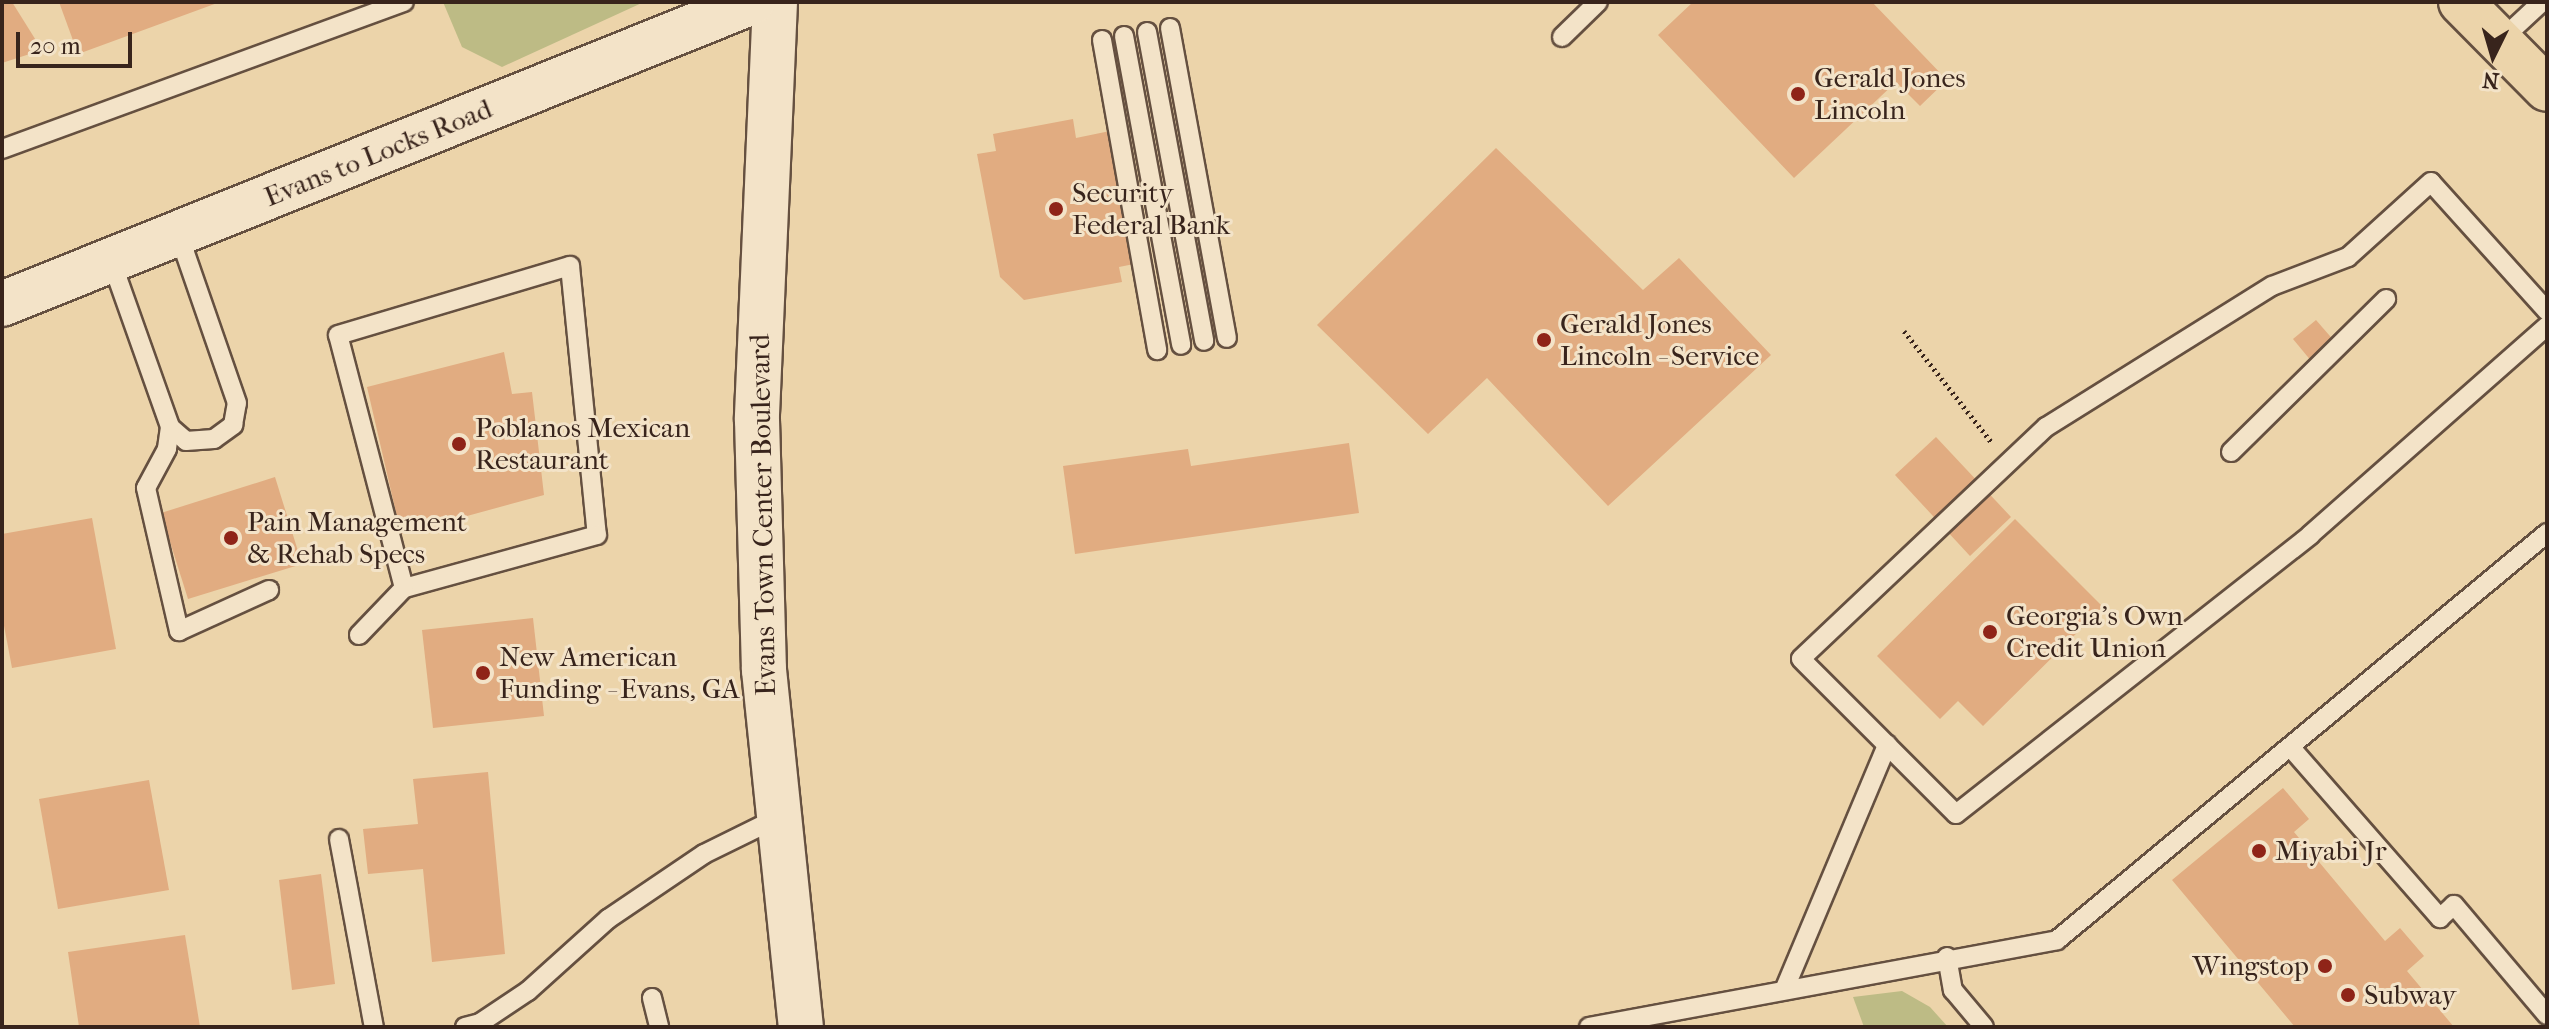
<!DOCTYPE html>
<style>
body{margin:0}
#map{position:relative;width:2549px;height:1029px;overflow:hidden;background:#ecd4aa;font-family:"IM FELL French Canon",serif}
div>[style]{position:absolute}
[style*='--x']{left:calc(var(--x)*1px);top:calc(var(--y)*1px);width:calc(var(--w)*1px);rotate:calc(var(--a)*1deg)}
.green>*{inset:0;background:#bdbb85}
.building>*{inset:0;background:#e1ac81}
.path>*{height:5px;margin-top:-2.5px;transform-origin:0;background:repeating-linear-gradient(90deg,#38241c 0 2px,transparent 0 6px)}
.roads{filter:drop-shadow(2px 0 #655040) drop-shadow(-2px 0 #655040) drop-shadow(0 2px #655040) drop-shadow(0 -2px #655040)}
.service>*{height:18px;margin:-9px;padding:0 9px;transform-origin:9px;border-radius:9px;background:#f3e3c8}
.tertiary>*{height:44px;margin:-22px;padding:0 22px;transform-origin:22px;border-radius:22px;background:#f3e3c8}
.primary>*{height:44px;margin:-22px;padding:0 22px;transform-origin:22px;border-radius:22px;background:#ecd4aa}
.dots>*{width:22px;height:22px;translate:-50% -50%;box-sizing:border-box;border:4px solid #f3e3c8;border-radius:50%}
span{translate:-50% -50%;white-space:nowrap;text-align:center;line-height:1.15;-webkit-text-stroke:6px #f3e3c8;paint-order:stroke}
.poi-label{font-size:28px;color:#38241c}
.left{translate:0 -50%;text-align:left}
.right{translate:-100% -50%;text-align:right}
.street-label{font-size:28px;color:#38241c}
.frame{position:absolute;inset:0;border:4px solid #38241c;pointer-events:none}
.north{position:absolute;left:2453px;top:16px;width:80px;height:80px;-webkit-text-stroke:6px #f3e3c8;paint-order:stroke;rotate:185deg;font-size:22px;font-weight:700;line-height:32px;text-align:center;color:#38241c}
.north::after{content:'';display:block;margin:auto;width:28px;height:36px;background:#38241c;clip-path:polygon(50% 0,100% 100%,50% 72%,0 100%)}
.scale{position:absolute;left:16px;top:32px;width:116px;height:36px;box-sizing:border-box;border:4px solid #38241c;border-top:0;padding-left:10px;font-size:24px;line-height:28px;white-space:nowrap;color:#38241c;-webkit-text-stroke:6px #f3e3c8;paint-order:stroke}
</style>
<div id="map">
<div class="green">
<i style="clip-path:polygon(443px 2px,644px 2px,502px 67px,462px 47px)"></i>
<i style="clip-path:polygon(1902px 991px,1930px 1007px,1948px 1027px,1864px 1027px,1853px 997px)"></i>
</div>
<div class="building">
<i style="clip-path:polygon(2px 2px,12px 2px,42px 50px,2px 63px)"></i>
<i style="clip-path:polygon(59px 2px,220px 2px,78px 54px)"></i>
<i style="clip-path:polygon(1693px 2px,1872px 2px,1947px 80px,1920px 106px,1896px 82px,1794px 178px,1658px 35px)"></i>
<i style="clip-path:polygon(1073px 119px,1076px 138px,1110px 131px,1134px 264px,1119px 267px,1122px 282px,1024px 300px,1000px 277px,977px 154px,996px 151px,993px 134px)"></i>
<i style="clip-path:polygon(1496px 148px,1643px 290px,1679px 258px,1771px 355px,1608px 506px,1487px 378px,1428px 434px,1317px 325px)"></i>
<i style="clip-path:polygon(2316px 320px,2336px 343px,2312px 362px,2293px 339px)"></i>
<i style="clip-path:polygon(504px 352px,512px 394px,532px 392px,544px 495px,401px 534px,367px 387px)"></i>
<i style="clip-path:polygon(1936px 437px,2011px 517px,1970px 556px,1895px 475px)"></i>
<i style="clip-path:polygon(1349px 443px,1359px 513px,1075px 554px,1063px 466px,1188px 449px,1191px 466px)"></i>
<i style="clip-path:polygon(275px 477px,302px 564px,188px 599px,161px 513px)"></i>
<i style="clip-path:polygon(92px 518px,116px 649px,12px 668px,2px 615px,2px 534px)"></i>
<i style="clip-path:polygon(2015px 519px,2103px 607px,1983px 726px,1958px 701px,1940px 719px,1877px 656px)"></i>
<i style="clip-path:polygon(533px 618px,544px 716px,433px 728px,422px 630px)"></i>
<i style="clip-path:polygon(488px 772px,505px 954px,432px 962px,423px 869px,368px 874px,363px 829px,418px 824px,413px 779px)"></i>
<i style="clip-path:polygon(149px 780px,169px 890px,58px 909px,39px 799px)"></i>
<i style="clip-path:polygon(2283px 788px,2309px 819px,2294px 832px,2385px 941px,2400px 928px,2424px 956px,2407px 971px,2454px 1027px,2295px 1027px,2172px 880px)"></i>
<i style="clip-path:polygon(321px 874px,335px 984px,292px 990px,279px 880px)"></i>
<i style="clip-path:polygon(185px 935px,200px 1027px,79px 1027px,68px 952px)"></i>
</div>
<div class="path">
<i style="--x:1904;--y:331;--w:142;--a:51.8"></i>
</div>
<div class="roads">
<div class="service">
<i style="--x:1170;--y:28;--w:315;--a:79.6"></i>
<i style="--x:1147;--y:32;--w:314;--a:79.5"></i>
<i style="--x:1124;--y:36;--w:314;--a:79.5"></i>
<i style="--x:1562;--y:37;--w:50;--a:-44.2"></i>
<i style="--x:1102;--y:40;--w:315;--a:79.9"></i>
<i style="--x:2500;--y:41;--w:57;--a:-42.9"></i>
<i style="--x:2;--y:149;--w:428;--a:-20.1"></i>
<i style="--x:111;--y:260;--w:177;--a:70.5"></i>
<i style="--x:170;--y:427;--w:21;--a:41"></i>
<i style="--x:186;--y:441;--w:28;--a:-4"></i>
<i style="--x:214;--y:439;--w:24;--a:-36"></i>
<i style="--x:233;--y:425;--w:22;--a:-80"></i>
<i style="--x:237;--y:403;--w:180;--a:-109.1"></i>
<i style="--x:570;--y:266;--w:270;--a:84.3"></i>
<i style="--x:597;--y:535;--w:200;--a:164.6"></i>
<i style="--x:404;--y:588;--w:261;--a:-104.6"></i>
<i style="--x:338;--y:335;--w:242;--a:-16.6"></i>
<i style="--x:2547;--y:311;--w:173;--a:-132"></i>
<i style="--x:2431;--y:182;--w:112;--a:137.9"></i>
<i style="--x:2348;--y:257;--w:81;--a:159.1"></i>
<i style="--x:2272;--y:286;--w:266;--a:148"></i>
<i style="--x:2046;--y:427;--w:337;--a:136.6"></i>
<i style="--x:1801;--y:659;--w:219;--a:45"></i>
<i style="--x:1956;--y:814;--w:451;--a:-38.2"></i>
<i style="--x:2310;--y:535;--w:316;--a:-41.4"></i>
<i style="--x:170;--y:427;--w:22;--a:98"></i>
<i style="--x:167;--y:449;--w:44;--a:118.3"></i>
<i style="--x:146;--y:488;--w:147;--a:77"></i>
<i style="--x:179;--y:631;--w:99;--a:-24.5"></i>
<i style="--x:2231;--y:452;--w:218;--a:-44.6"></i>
<i style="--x:359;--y:635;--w:65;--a:-46.2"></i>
<i style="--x:2292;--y:749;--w:225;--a:48.8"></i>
<i style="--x:2440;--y:918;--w:19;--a:-43"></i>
<i style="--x:2454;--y:905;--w:144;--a:49.8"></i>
<i style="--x:339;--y:839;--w:191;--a:79.5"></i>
<i style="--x:1947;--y:957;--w:34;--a:80"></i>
<i style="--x:1953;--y:990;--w:48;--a:50"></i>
<i style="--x:1785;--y:988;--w:264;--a:-67.2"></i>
<i style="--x:652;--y:998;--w:30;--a:76"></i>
<i style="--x:465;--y:1027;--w:16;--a:-15"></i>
<i style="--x:480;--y:1023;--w:58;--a:-33.7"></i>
<i style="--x:528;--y:991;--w:108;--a:-42"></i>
<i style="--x:608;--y:919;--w:116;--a:-34.1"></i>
<i style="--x:704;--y:854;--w:79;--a:-26.2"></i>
<i style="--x:1589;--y:1027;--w:476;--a:-10.5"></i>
<i style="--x:2057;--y:940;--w:637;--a:-39.71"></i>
</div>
<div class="tertiary">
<i style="--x:775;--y:2;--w:418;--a:92.5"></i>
<i style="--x:757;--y:420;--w:250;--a:88.4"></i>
<i style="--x:764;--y:670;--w:359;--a:84.1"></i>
<i style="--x:2;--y:304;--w:809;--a:-21.91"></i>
</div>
<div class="primary">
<i style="--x:2461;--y:2;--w:122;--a:45.3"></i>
</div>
</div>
<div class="dots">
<i style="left:1798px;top:94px;background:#8f2418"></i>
<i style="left:1056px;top:209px;background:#8f2418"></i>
<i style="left:1544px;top:340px;background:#8f2418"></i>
<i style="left:459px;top:444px;background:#8f2418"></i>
<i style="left:231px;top:538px;background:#8f2418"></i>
<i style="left:1990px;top:632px;background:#8f2418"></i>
<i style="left:483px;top:673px;background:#8f2418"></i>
<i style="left:2259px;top:851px;background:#8f2418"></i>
<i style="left:2325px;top:966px;background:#8f2418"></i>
<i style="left:2348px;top:995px;background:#8f2418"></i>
</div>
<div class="poi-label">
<span class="left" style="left:1814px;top:94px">Gerald Jones<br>Lincoln</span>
<span class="left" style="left:1072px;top:209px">Security<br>Federal Bank</span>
<span class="left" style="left:1560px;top:340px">Gerald Jones<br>Lincoln - Service</span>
<span class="left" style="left:475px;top:444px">Poblanos Mexican<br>Restaurant</span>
<span class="left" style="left:247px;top:538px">Pain Management<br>&amp; Rehab Specs</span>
<span class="left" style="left:2006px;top:632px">Georgia's Own<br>Credit Union</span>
<span class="left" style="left:499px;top:673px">New American<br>Funding - Evans, GA</span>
<span class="left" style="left:2275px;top:851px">Miyabi Jr</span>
<span class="right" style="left:2309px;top:966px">Wingstop</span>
<span class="left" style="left:2364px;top:995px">Subway</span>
</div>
<div class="street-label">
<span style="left:378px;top:153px;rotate:-22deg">Evans to Locks Road</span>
<span style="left:763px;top:515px;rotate:-91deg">Evans Town Center Boulevard</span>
</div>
<div class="frame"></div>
<div class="north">N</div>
<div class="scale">20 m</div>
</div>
